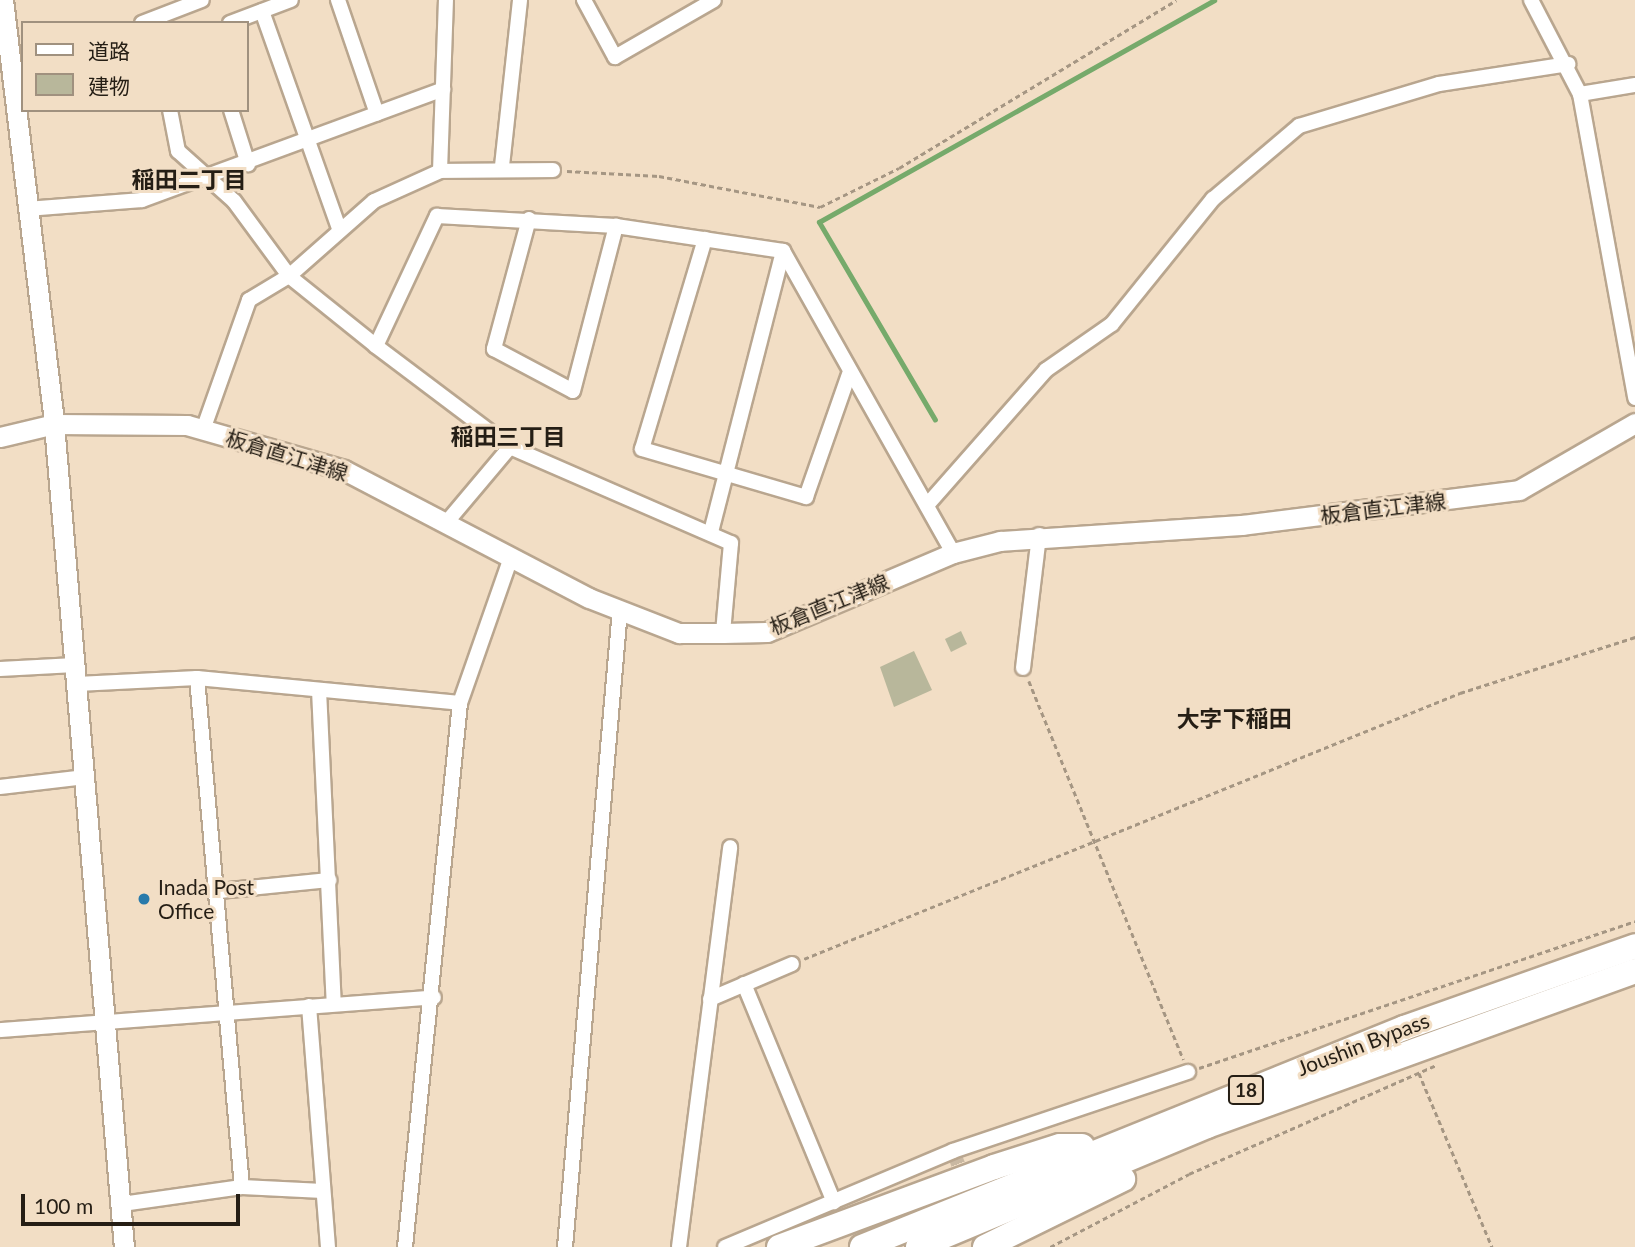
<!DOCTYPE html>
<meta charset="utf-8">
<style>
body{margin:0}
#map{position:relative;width:1635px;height:1247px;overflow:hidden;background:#f2dec5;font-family:Lato,"Noto Sans JP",sans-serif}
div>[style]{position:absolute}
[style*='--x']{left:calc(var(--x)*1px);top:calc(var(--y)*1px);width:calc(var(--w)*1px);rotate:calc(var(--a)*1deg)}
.stream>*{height:4.5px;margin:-2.25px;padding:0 2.25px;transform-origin:2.25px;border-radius:2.25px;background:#76aa6b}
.building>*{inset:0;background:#b8b79b}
.street-tunnel>*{height:14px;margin-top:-7px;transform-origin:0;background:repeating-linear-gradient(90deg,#c9b8a2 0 14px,transparent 0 21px)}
.path>*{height:2.5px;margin-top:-1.25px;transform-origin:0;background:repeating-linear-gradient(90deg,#a59683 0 5px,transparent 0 8.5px)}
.roads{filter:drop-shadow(2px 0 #b9a68f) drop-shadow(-2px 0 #b9a68f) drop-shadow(0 2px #b9a68f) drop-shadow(0 -2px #b9a68f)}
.street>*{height:14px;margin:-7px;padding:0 7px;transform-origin:7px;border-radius:7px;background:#fff}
.secondary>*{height:19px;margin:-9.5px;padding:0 9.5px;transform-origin:9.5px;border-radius:9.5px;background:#fff}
.highway>*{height:24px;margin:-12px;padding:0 12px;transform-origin:12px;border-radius:12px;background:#fff}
.dots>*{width:19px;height:19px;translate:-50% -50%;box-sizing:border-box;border:4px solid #f2dec5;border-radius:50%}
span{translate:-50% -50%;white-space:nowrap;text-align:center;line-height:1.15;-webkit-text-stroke:6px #f2dec5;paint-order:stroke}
.shield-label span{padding:2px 5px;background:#f2dec5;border:2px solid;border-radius:5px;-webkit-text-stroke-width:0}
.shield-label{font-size:19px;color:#251e15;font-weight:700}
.street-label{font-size:21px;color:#251e15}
.poi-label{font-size:21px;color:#251e15}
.left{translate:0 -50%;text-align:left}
.neighbourhood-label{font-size:23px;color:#251e15;font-weight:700}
.legend{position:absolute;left:21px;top:21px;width:228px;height:91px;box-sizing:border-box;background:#f2dec5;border:2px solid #a0917f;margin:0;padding:9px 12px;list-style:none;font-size:21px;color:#251e15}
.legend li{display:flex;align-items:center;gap:14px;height:35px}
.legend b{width:35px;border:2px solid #a0917f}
.scale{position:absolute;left:21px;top:1194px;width:219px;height:32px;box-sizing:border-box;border:4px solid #251e15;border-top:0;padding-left:9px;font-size:21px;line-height:24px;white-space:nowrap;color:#251e15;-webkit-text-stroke:5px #f2dec5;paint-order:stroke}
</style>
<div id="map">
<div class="stream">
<i style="--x:935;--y:420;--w:229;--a:-120.4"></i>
<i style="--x:819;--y:222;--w:453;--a:-29.3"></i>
</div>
<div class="building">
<i style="clip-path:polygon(961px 631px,967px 644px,951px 652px,945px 639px)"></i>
<i style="clip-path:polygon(914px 651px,932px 690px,894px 707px,880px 667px)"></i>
</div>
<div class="street-tunnel">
<i style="--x:953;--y:1151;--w:103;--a:68.9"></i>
</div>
<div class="path">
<i style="--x:567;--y:171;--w:92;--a:3.1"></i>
<i style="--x:659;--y:176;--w:164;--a:10.9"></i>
<i style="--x:820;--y:207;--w:88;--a:-26.3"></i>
<i style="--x:899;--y:168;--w:324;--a:-31.2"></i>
<i style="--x:1029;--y:681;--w:409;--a:67.8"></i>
<i style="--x:804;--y:959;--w:708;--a:-22.07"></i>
<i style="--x:1460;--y:693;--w:184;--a:-17.7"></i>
<i style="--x:1199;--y:1068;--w:460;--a:-18.6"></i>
<i style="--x:1419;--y:1073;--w:189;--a:67.2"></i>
<i style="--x:1050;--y:1247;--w:157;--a:-27.7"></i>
<i style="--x:1189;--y:1174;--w:270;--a:-23.8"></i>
</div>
<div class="roads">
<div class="street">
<i style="--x:338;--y:0;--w:120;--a:71.1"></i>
<i style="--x:584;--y:0;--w:65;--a:61.5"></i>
<i style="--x:615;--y:57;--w:114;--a:-29.9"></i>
<i style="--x:1531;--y:0;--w:106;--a:62.5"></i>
<i style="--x:1580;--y:94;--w:309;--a:79.7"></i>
<i style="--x:262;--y:11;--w:231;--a:70.5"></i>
<i style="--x:142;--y:23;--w:64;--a:-21"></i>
<i style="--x:230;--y:23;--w:65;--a:-20.7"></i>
<i style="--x:1580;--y:94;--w:56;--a:-9.3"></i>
<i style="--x:170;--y:110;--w:42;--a:79"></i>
<i style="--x:178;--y:151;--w:75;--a:41.8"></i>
<i style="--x:234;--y:201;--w:93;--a:53.7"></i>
<i style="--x:289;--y:276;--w:112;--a:38.8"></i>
<i style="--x:376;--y:346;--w:168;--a:37"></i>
<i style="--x:510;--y:447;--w:241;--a:23.5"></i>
<i style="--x:731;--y:543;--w:90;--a:95.1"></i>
<i style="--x:231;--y:110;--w:57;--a:72.5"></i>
<i style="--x:502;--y:166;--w:167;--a:-83.8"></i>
<i style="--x:440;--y:171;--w:171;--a:-88"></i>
<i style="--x:27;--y:209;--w:115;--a:-4.5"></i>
<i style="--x:142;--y:200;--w:321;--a:-20.2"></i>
<i style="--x:529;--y:219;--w:135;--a:105.1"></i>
<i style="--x:494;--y:349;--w:89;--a:28"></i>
<i style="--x:573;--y:391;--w:171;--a:-75.4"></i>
<i style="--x:705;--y:239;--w:219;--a:106.7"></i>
<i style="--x:642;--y:449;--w:171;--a:16.3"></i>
<i style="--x:806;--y:497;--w:130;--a:-70.7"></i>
<i style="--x:783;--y:251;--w:347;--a:60.6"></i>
<i style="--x:376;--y:346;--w:144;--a:-64.9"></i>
<i style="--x:437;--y:216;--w:179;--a:3.2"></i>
<i style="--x:616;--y:226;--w:169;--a:8.5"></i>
<i style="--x:203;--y:430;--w:138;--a:-70.5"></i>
<i style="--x:249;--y:300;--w:47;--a:-31"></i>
<i style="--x:289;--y:276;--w:113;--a:-41.4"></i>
<i style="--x:374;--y:201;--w:72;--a:-24.4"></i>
<i style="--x:440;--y:171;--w:113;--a:-0.5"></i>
<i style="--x:928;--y:504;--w:179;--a:-48.6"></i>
<i style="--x:1046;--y:370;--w:80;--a:-34.9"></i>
<i style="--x:1112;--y:324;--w:161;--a:-51.1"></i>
<i style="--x:1213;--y:199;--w:113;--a:-40.3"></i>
<i style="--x:1299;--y:126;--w:146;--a:-16.7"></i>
<i style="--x:1439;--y:84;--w:131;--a:-8.8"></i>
<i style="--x:446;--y:523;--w:99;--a:-49.9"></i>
<i style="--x:711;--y:532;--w:290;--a:-75.6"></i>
<i style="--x:1023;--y:668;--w:134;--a:-83.1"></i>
<i style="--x:0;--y:669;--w:75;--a:-3.1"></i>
<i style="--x:197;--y:678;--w:511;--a:84.95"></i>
<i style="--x:77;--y:684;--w:120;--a:-2.9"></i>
<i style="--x:197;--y:678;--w:264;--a:5.4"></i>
<i style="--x:319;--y:690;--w:314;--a:87.3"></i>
<i style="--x:0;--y:787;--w:86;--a:-6.7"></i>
<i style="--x:219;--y:891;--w:111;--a:-5.7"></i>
<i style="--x:744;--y:984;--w:236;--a:67.6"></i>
<i style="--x:710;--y:999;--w:89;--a:-23.1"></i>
<i style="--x:309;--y:1006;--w:242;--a:85.5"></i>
<i style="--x:0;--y:1030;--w:435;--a:-4.3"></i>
<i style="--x:122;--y:1204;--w:121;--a:-8.1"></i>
<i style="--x:242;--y:1187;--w:81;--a:2.8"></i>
<i style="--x:405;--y:1247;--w:547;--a:-84.23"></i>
<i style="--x:460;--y:703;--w:155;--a:-70.7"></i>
<i style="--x:565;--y:1247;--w:639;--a:-85.07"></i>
<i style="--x:679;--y:1247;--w:403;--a:-82.7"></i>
<i style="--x:725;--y:1247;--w:247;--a:-22.8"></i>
<i style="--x:953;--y:1151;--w:248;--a:-18.6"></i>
</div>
<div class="secondary">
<i style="--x:3;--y:0;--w:427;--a:83.1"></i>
<i style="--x:54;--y:424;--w:826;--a:85.14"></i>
<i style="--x:0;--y:437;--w:56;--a:-13.5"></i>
<i style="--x:54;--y:424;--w:133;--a:0.4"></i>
<i style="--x:187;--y:425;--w:163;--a:16"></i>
<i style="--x:344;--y:470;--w:276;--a:27.6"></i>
<i style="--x:589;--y:598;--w:97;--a:21.3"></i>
<i style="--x:679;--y:633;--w:44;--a:0"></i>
<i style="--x:723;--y:633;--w:44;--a:-1.3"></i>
<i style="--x:767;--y:632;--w:202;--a:-23"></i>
<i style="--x:953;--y:553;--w:49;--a:-14.3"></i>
<i style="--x:1000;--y:541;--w:243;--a:-3.8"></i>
<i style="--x:1242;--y:525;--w:279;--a:-7.2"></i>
<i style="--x:1519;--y:490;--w:134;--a:-30"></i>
</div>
<div class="highway">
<i style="--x:779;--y:1247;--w:229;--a:-20.4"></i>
<i style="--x:994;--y:1167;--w:69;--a:-17.7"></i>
<i style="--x:1060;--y:1146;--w:22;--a:0"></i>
<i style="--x:862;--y:1247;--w:585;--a:-22"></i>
<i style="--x:1404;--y:1028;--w:245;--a:-19.5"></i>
<i style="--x:918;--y:1247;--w:313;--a:-22.7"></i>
<i style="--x:1207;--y:1126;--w:455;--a:-19.9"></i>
<i style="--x:985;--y:1247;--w:154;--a:-26.2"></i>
</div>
</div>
<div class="dots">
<i style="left:144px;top:899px;background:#287aab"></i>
</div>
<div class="shield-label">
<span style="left:1246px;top:1090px">18</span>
</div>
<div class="street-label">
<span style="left:287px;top:455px;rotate:17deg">板倉直江津線</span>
<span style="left:1383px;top:508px;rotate:-7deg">板倉直江津線</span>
<span style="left:829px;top:604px;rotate:-22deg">板倉直江津線</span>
<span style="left:1363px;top:1044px;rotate:-21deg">Joushin Bypass</span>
</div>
<div class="poi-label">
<span class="left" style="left:158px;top:899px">Inada Post<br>Office</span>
</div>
<div class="neighbourhood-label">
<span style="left:189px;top:179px">稲田二丁目</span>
<span style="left:508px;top:436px">稲田三丁目</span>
<span style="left:1234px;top:718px">大字下稲田</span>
</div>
<ul class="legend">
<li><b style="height:9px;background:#fff"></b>道路</li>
<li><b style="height:19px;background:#b8b79b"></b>建物</li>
</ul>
<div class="scale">100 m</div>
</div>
